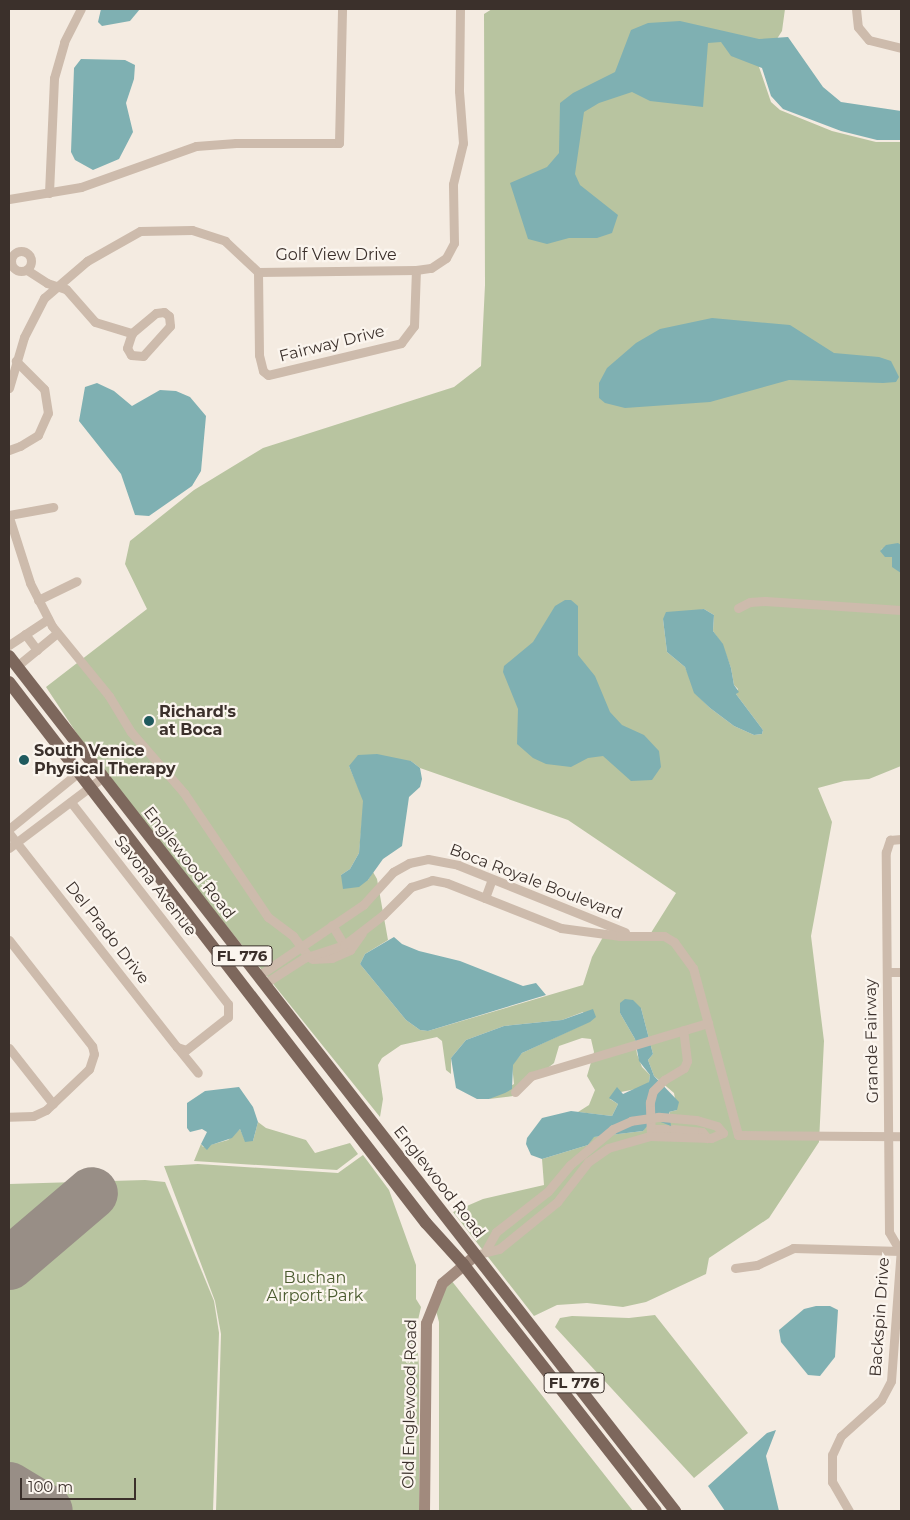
<!DOCTYPE html>
<style>
body{margin:0}
#map{position:relative;width:910px;height:1520px;overflow:hidden;background:#f4ebe1;font-family:Montserrat,sans-serif}
div>[style]{position:absolute}
[style*='--x']{left:calc(var(--x)*1px);top:calc(var(--y)*1px);width:calc(var(--w)*1px);rotate:calc(var(--a)*1deg)}
.green>*{inset:0;background:#b8c4a0}
.water>*{inset:0;background:#7fb0b2}
.runway>*{height:52px;margin:-26px;padding:0 26px;transform-origin:26px;border-radius:26px;background:#988e86}
.street>*{height:9px;margin:-4.5px;padding:0 4.5px;transform-origin:4.5px;border-radius:4.5px;background:#cdbbac}
.street>.ring{margin:-4.5px;padding:0;box-sizing:content-box;background:none;border:9px solid #cdbbac;border-radius:50%}
.secondary>*{height:11px;margin:-5.5px;padding:0 5.5px;transform-origin:5.5px;border-radius:5.5px;background:#a18a7d}
.primary>*{height:12px;margin:-6px;padding:0 6px;transform-origin:6px;border-radius:6px;background:#7d675c}
.dots>*{width:14px;height:14px;translate:-50% -50%;box-sizing:border-box;border:2px solid #fbf5ee;border-radius:50%}
span{translate:-50% -50%;white-space:nowrap;text-align:center;line-height:1.15;-webkit-text-stroke:4.5px #fbf5ee;paint-order:stroke}
.shield-label span{padding:1px 4px;background:#fbf5ee;border:1px solid;border-radius:4px;-webkit-text-stroke-width:0}
.shield-label{font-size:15px;color:#3b302b;font-weight:700}
.street-label{font-size:16px;color:#3b302b}
.poi-label{font-size:16px;color:#3b302b;font-weight:700}
.left{translate:0 -50%;text-align:left}
.park-label{font-size:16px;color:#4a5a2e}
.frame{position:absolute;inset:0;border:10px solid #3b302b;pointer-events:none}
.scale{position:absolute;left:20px;top:1478px;width:116px;height:22px;box-sizing:border-box;border:2px solid #3b302b;border-top:0;padding-left:6px;font-size:15px;line-height:18px;white-space:nowrap;color:#3b302b;-webkit-text-stroke:4px #fbf5ee;paint-order:stroke}
</style>
<div id="map">
<div class="green">
<i style="clip-path:polygon(evenodd,492px 9px,785px 9px,782px 31px,759px 67px,771px 102px,780px 110px,832px 131px,876px 142px,901px 142px,901px 545px,881px 549px,892px 557px,901px 573px,901px 766px,869px 779px,844px 781px,818px 788px,832px 822px,811px 936px,824px 1041px,819px 1142px,769px 1218px,709px 1258px,706px 1274px,646px 1302px,623px 1307px,587px 1303px,557px 1305px,534px 1316px,453px 1212px,483px 1199px,544px 1185px,542px 1159px,588px 1145px,593px 1137px,643px 1131px,648px 1121px,673px 1122px,669px 1112px,677px 1110px,674px 1093px,654px 1076px,648px 1060px,653px 1054px,641px 1008px,620px 1013px,635px 1039px,637px 1054px,642px 1067px,650px 1075px,649px 1082px,646px 1087px,621px 1092px,610px 1099px,618px 1104px,612px 1116px,578px 1112px,589px 1105px,595px 1090px,587px 1076px,594px 1052px,591px 1039px,582px 1038px,559px 1046px,554px 1063px,513px 1096px,489px 1099px,514px 1084px,512px 1065px,522px 1053px,582px 1025px,587px 1022px,583px 1012px,562px 1020px,504px 1026px,466px 1040px,451px 1058px,451px 1074px,446px 1070px,442px 1041px,437px 1037px,401px 1045px,382px 1058px,378px 1065px,383px 1099px,380px 1117px,99px 767px,46px 687px,147px 609px,125px 564px,130px 541px,194px 490px,263px 448px,454px 387px,481px 366px,485px 285px,484px 14px,492px 9px,704px 609px,714px 615px,713px 631px,722px 644px,731px 668px,734px 685px,738px 689px,736px 694px,763px 730px,762px 734px,754px 735px,734px 726px,710px 708px,699px 697px,685px 667px,667px 652px,663px 619px,704px 609px,492px 9px,411px 761px,420px 768px,568px 820px,676px 893px,649px 936px,603px 937px,592px 957px,583px 985px,428px 1031px,420px 1030px,406px 1020px,360px 964px,365px 954px,388px 940px,377px 879px,373px 872px,368px 880px,341px 875px,350px 869px,359px 853px,364px 801px,349px 766px,411px 761px)"></i>
<i style="clip-path:polygon(258px 1122px,266px 1128px,306px 1140px,315px 1153px,350px 1143px,358px 1154px,337px 1170px,194px 1161px,201px 1144px,203px 1147px,228px 1140px,240px 1129px,244px 1138px,253px 1141px)"></i>
<i style="clip-path:polygon(363px 1155px,389px 1190px,416px 1265px,416px 1299px,421px 1307px,416px 1329px,419px 1367px,419px 1511px,216px 1511px,221px 1334px,215px 1301px,164px 1166px,198px 1164px,338px 1173px)"></i>
<i style="clip-path:polygon(145px 1180px,165px 1182px,214px 1301px,219px 1333px,213px 1511px,9px 1511px,9px 1184px)"></i>
<i style="clip-path:polygon(451px 1280px,633px 1511px,439px 1511px,439px 1322px,435px 1307px)"></i>
<i style="clip-path:polygon(655px 1315px,748px 1433px,694px 1478px,555px 1327px,560px 1318px,572px 1316px,629px 1318px)"></i>
</div>
<div class="water">
<i style="clip-path:polygon(101px 9px,140px 9px,130px 21px,102px 26px,98px 22px)"></i>
<i style="clip-path:polygon(680px 21px,759px 39px,788px 37px,823px 87px,841px 102px,901px 111px,901px 140px,877px 140px,841px 131px,783px 109px,771px 96px,762px 68px,731px 56px,721px 42px,708px 43px,703px 107px,650px 101px,632px 92px,599px 103px,584px 112px,575px 174px,580px 185px,618px 215px,612px 233px,597px 238px,569px 238px,547px 244px,528px 239px,510px 183px,547px 167px,559px 153px,560px 103px,573px 93px,615px 72px,631px 30px,648px 23px)"></i>
<i style="clip-path:polygon(81px 59px,125px 60px,135px 65px,134px 79px,126px 103px,133px 132px,119px 159px,93px 170px,75px 160px,71px 152px,74px 68px)"></i>
<i style="clip-path:polygon(712px 318px,790px 325px,834px 353px,879px 357px,891px 361px,899px 377px,896px 382px,883px 383px,789px 380px,710px 402px,625px 408px,605px 403px,599px 398px,599px 383px,607px 368px,636px 343px,660px 329px)"></i>
<i style="clip-path:polygon(97px 383px,114px 391px,132px 406px,160px 390px,176px 391px,190px 397px,206px 416px,201px 471px,192px 486px,149px 516px,135px 515px,121px 474px,79px 421px,85px 387px)"></i>
<i style="clip-path:polygon(898px 543px,901px 545px,901px 573px,892px 567px,892px 557px,885px 557px,880px 551px,886px 545px)"></i>
<i style="clip-path:polygon(565px 600px,571px 600px,578px 606px,578px 655px,595px 676px,610px 712px,622px 725px,644px 735px,659px 751px,661px 767px,652px 780px,631px 781px,603px 756px,588px 758px,571px 767px,546px 764px,533px 758px,517px 744px,518px 709px,503px 672px,504px 666px,533px 642px,555px 606px)"></i>
<i style="clip-path:polygon(704px 609px,714px 615px,713px 631px,723px 644px,731px 668px,734px 685px,739px 692px,736px 694px,763px 730px,762px 734px,754px 735px,734px 726px,710px 708px,694px 693px,685px 667px,667px 652px,663px 619px,666px 612px)"></i>
<i style="clip-path:polygon(377px 754px,411px 761px,420px 768px,422px 779px,420px 787px,409px 797px,402px 846px,383px 859px,368px 880px,359px 887px,343px 889px,341px 875px,350px 869px,359px 853px,363px 801px,349px 766px,358px 755px)"></i>
<i style="clip-path:polygon(394px 937px,402px 944px,419px 951px,460px 961px,523px 986px,536px 983px,546px 995px,428px 1031px,420px 1030px,406px 1020px,360px 964px,365px 954px)"></i>
<i style="clip-path:polygon(625px 999px,633px 1000px,641px 1008px,653px 1054px,648px 1060px,654px 1076px,679px 1102px,677px 1110px,669px 1112px,671px 1126px,653px 1119px,643px 1131px,594px 1137px,588px 1145px,542px 1159px,531px 1155px,526px 1144px,527px 1138px,542px 1118px,571px 1111px,612px 1116px,618px 1104px,609px 1098px,617px 1087px,623px 1094px,649px 1082px,650px 1075px,639px 1061px,635px 1039px,620px 1013px,620px 1003px)"></i>
<i style="clip-path:polygon(593px 1009px,596px 1017px,590px 1022px,522px 1053px,513px 1065px,512px 1089px,505px 1093px,489px 1099px,477px 1099px,456px 1088px,451px 1058px,466px 1040px,504px 1026px,562px 1020px)"></i>
<i style="clip-path:polygon(239px 1087px,253px 1107px,258px 1122px,253px 1141px,245px 1142px,240px 1129px,232px 1138px,211px 1145px,207px 1150px,201px 1144px,207px 1132px,202px 1129px,190px 1132px,187px 1128px,187px 1103px,205px 1091px)"></i>
<i style="clip-path:polygon(816px 1306px,830px 1306px,838px 1310px,835px 1357px,820px 1376px,808px 1375px,781px 1342px,779px 1330px,804px 1309px)"></i>
<i style="clip-path:polygon(776px 1430px,766px 1456px,779px 1511px,725px 1511px,708px 1486px,767px 1433px)"></i>
</div>
<div class="runway">
<i style="--x:9;--y:1264;--w:109;--a:-40.5"></i>
<i style="--x:9;--y:1488;--w:44;--a:31.2"></i>
</div>
<div class="street">
<i style="--x:856;--y:9;--w:18;--a:84"></i>
<i style="--x:858;--y:27;--w:17;--a:50"></i>
<i style="--x:869;--y:40;--w:33;--a:14"></i>
<i style="--x:49;--y:193;--w:115;--a:-87.5"></i>
<i style="--x:54;--y:78;--w:37;--a:-74"></i>
<i style="--x:64;--y:42;--w:37;--a:-63"></i>
<i style="--x:9;--y:199;--w:73;--a:-9.5"></i>
<i style="--x:81;--y:187;--w:122;--a:-19.6"></i>
<i style="--x:196;--y:146;--w:40;--a:-4.3"></i>
<i style="--x:236;--y:143;--w:103;--a:0"></i>
<i style="--x:339;--y:143;--w:134;--a:-88.7"></i>
<i class="ring" style="left:11px;top:251px;width:11px;height:11px"></i>
<i style="--x:27;--y:270;--w:24;--a:33"></i>
<i style="--x:47;--y:283;--w:20;--a:18"></i>
<i style="--x:66;--y:289;--w:44;--a:48.7"></i>
<i style="--x:95;--y:322;--w:39;--a:17"></i>
<i style="--x:258;--y:272;--w:83;--a:89.3"></i>
<i style="--x:259;--y:355;--w:16;--a:76"></i>
<i style="--x:263;--y:371;--w:6;--a:39"></i>
<i style="--x:268;--y:375;--w:137;--a:-13.5"></i>
<i style="--x:401;--y:343;--w:21;--a:-53"></i>
<i style="--x:414;--y:326;--w:56;--a:-88"></i>
<i style="--x:164;--y:312;--w:6;--a:39"></i>
<i style="--x:169;--y:316;--w:10;--a:84"></i>
<i style="--x:170;--y:326;--w:40;--a:132"></i>
<i style="--x:143;--y:356;--w:12;--a:-175"></i>
<i style="--x:131;--y:355;--w:8;--a:-120"></i>
<i style="--x:127;--y:348;--w:16;--a:-72"></i>
<i style="--x:132;--y:333;--w:31;--a:-40"></i>
<i style="--x:156;--y:313;--w:8;--a:-7"></i>
<i style="--x:9;--y:388;--w:53;--a:-73.6"></i>
<i style="--x:24;--y:337;--w:44;--a:-62.9"></i>
<i style="--x:44;--y:298;--w:57;--a:-40.7"></i>
<i style="--x:87;--y:261;--w:61;--a:-29.5"></i>
<i style="--x:140;--y:231;--w:52;--a:-1.1"></i>
<i style="--x:192;--y:230;--w:35;--a:18"></i>
<i style="--x:225;--y:241;--w:45;--a:43.2"></i>
<i style="--x:258;--y:272;--w:158;--a:-0.7"></i>
<i style="--x:416;--y:270;--w:15;--a:-8"></i>
<i style="--x:431;--y:268;--w:18;--a:-34"></i>
<i style="--x:446;--y:258;--w:17;--a:-62"></i>
<i style="--x:454;--y:243;--w:59;--a:-91"></i>
<i style="--x:453;--y:184;--w:42;--a:-76.3"></i>
<i style="--x:463;--y:143;--w:52;--a:-94.4"></i>
<i style="--x:459;--y:91;--w:82;--a:-89.3"></i>
<i style="--x:9;--y:450;--w:12;--a:-20"></i>
<i style="--x:20;--y:446;--w:21;--a:-31"></i>
<i style="--x:38;--y:435;--w:24;--a:-66"></i>
<i style="--x:48;--y:413;--w:24;--a:-99"></i>
<i style="--x:44;--y:389;--w:40;--a:-135"></i>
<i style="--x:9;--y:515;--w:45;--a:-10.3"></i>
<i style="--x:9;--y:517;--w:69;--a:72.3"></i>
<i style="--x:30;--y:583;--w:48;--a:62.9"></i>
<i style="--x:52;--y:626;--w:90;--a:50.8"></i>
<i style="--x:109;--y:696;--w:42;--a:58.6"></i>
<i style="--x:131;--y:732;--w:81;--a:49"></i>
<i style="--x:184;--y:793;--w:150;--a:55.9"></i>
<i style="--x:268;--y:917;--w:31;--a:37"></i>
<i style="--x:293;--y:936;--w:26;--a:53"></i>
<i style="--x:38;--y:600;--w:43;--a:-26"></i>
<i style="--x:738;--y:608;--w:13;--a:-27"></i>
<i style="--x:750;--y:602;--w:15;--a:-4"></i>
<i style="--x:765;--y:601;--w:136;--a:3.8"></i>
<i style="--x:25;--y:634;--w:20;--a:53"></i>
<i style="--x:9;--y:645;--w:47;--a:-33.7"></i>
<i style="--x:17;--y:666;--w:52;--a:-39.5"></i>
<i style="--x:9;--y:829;--w:104;--a:-39.2"></i>
<i style="--x:9;--y:833;--w:272;--a:51.9"></i>
<i style="--x:177;--y:1047;--w:9;--a:18"></i>
<i style="--x:186;--y:1050;--w:53;--a:-38.2"></i>
<i style="--x:228;--y:1017;--w:13;--a:-90"></i>
<i style="--x:228;--y:1004;--w:256;--a:-127.9"></i>
<i style="--x:9;--y:848;--w:116;--a:-37"></i>
<i style="--x:485;--y:898;--w:20;--a:-70"></i>
<i style="--x:332;--y:925;--w:23;--a:59"></i>
<i style="--x:9;--y:940;--w:135;--a:51.9"></i>
<i style="--x:92;--y:1046;--w:8;--a:76"></i>
<i style="--x:94;--y:1054;--w:16;--a:108"></i>
<i style="--x:89;--y:1069;--w:59;--a:136.4"></i>
<i style="--x:46;--y:1110;--w:14;--a:155"></i>
<i style="--x:33;--y:1116;--w:24;--a:178"></i>
<i style="--x:312;--y:959;--w:20;--a:-3"></i>
<i style="--x:332;--y:958;--w:20;--a:-24"></i>
<i style="--x:350;--y:950;--w:21;--a:-55"></i>
<i style="--x:887;--y:972;--w:14;--a:0"></i>
<i style="--x:258;--y:976;--w:127;--a:-34.1"></i>
<i style="--x:363;--y:905;--w:45;--a:-47.7"></i>
<i style="--x:393;--y:872;--w:18;--a:-29"></i>
<i style="--x:409;--y:863;--w:19;--a:-12"></i>
<i style="--x:428;--y:859;--w:31;--a:11"></i>
<i style="--x:458;--y:865;--w:180;--a:21.9"></i>
<i style="--x:264;--y:984;--w:48;--a:-33"></i>
<i style="--x:304;--y:958;--w:42;--a:-18"></i>
<i style="--x:344;--y:945;--w:49;--a:-37.6"></i>
<i style="--x:383;--y:915;--w:40;--a:-45"></i>
<i style="--x:411;--y:887;--w:22;--a:-18"></i>
<i style="--x:432;--y:880;--w:15;--a:11"></i>
<i style="--x:447;--y:883;--w:123;--a:21.5"></i>
<i style="--x:561;--y:928;--w:60;--a:7.7"></i>
<i style="--x:620;--y:936;--w:44;--a:0"></i>
<i style="--x:664;--y:936;--w:12;--a:31"></i>
<i style="--x:674;--y:942;--w:32;--a:54"></i>
<i style="--x:693;--y:968;--w:173;--a:74.9"></i>
<i style="--x:738;--y:1135;--w:163;--a:0.4"></i>
<i style="--x:177;--y:1047;--w:33;--a:51"></i>
<i style="--x:9;--y:1048;--w:71;--a:51.8"></i>
<i style="--x:515;--y:1092;--w:23;--a:-45"></i>
<i style="--x:531;--y:1076;--w:185;--a:-16.7"></i>
<i style="--x:651;--y:1129;--w:15;--a:0"></i>
<i style="--x:673;--y:1129;--w:29;--a:6"></i>
<i style="--x:702;--y:1132;--w:8;--a:50"></i>
<i style="--x:651;--y:1136;--w:34;--a:-92"></i>
<i style="--x:650;--y:1102;--w:11;--a:-75"></i>
<i style="--x:653;--y:1091;--w:16;--a:-45"></i>
<i style="--x:664;--y:1080;--w:23;--a:-31"></i>
<i style="--x:684;--y:1068;--w:8;--a:-67"></i>
<i style="--x:687;--y:1061;--w:31;--a:-97"></i>
<i style="--x:900;--y:1251;--w:22;--a:-120"></i>
<i style="--x:889;--y:1232;--w:380;--a:-90.5"></i>
<i style="--x:886;--y:852;--w:13;--a:-72"></i>
<i style="--x:890;--y:840;--w:11;--a:-5"></i>
<i style="--x:475;--y:1255;--w:25;--a:-14"></i>
<i style="--x:499;--y:1249;--w:75;--a:-39"></i>
<i style="--x:557;--y:1202;--w:51;--a:-52.2"></i>
<i style="--x:588;--y:1162;--w:24;--a:-35"></i>
<i style="--x:608;--y:1148;--w:44;--a:-15.9"></i>
<i style="--x:650;--y:1136;--w:61;--a:1.9"></i>
<i style="--x:711;--y:1138;--w:13;--a:-23"></i>
<i style="--x:723;--y:1133;--w:9;--a:-131"></i>
<i style="--x:717;--y:1126;--w:22;--a:-164"></i>
<i style="--x:696;--y:1120;--w:38;--a:-175"></i>
<i style="--x:658;--y:1117;--w:27;--a:172"></i>
<i style="--x:631;--y:1121;--w:20;--a:156"></i>
<i style="--x:613;--y:1129;--w:56;--a:140.1"></i>
<i style="--x:570;--y:1165;--w:35;--a:130"></i>
<i style="--x:547;--y:1192;--w:65;--a:141.9"></i>
<i style="--x:496;--y:1232;--w:21;--a:119"></i>
<i style="--x:735;--y:1268;--w:22;--a:-8"></i>
<i style="--x:757;--y:1265;--w:40;--a:-25"></i>
<i style="--x:793;--y:1248;--w:108;--a:1.6"></i>
<i style="--x:849;--y:1511;--w:34;--a:-120"></i>
<i style="--x:832;--y:1482;--w:27;--a:-90"></i>
<i style="--x:832;--y:1455;--w:21;--a:-65"></i>
<i style="--x:841;--y:1436;--w:54;--a:-42"></i>
<i style="--x:881;--y:1400;--w:21;--a:-62"></i>
<i style="--x:891;--y:1381;--w:132;--a:-85.7"></i>
</div>
<div class="secondary">
<i style="--x:424;--y:1511;--w:188;--a:-89.4"></i>
<i style="--x:426;--y:1323;--w:43;--a:-68.2"></i>
<i style="--x:442;--y:1283;--w:43;--a:-40.3"></i>
</div>
<div class="primary">
<i style="--x:9;--y:656;--w:1084;--a:52.08"></i>
<i style="--x:9;--y:682;--w:683;--a:52.38"></i>
<i style="--x:426;--y:1223;--w:55;--a:47.9"></i>
<i style="--x:463;--y:1264;--w:313;--a:52"></i>
</div>
<div class="dots">
<i style="left:149px;top:721px;background:#1f5a5e"></i>
<i style="left:24px;top:760px;background:#1f5a5e"></i>
</div>
<div class="shield-label">
<span style="left:242px;top:956px">FL 776</span>
<span style="left:574px;top:1383px">FL 776</span>
</div>
<div class="street-label">
<span style="left:336px;top:255px">Golf View Drive</span>
<span style="left:332px;top:344px;rotate:-14deg">Fairway Drive</span>
<span style="left:189px;top:863px;rotate:52deg">Englewood Road</span>
<span style="left:536px;top:882px;rotate:21deg">Boca Royale Boulevard</span>
<span style="left:155px;top:886px;rotate:52deg">Savona Avenue</span>
<span style="left:107px;top:933px;rotate:52deg">Del Prado Drive</span>
<span style="left:872px;top:1041px;rotate:-91deg">Grande Fairway</span>
<span style="left:439px;top:1182px;rotate:52deg">Englewood Road</span>
<span style="left:880px;top:1317px;rotate:-86deg">Backspin Drive</span>
<span style="left:410px;top:1404px;rotate:-89deg">Old Englewood Road</span>
</div>
<div class="poi-label">
<span class="left" style="left:159px;top:721px">Richard's<br>at Boca</span>
<span class="left" style="left:34px;top:760px">South Venice<br>Physical Therapy</span>
</div>
<div class="park-label">
<span style="left:315px;top:1287px">Buchan<br>Airport Park</span>
</div>
<div class="frame"></div>
<div class="scale">100 m</div>
</div>
